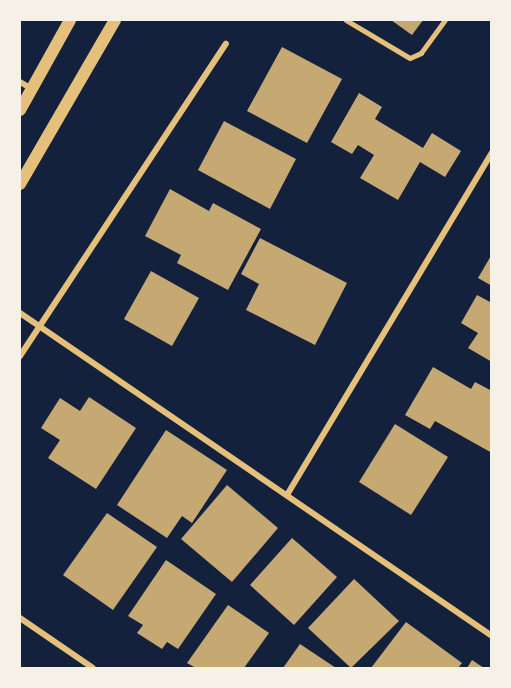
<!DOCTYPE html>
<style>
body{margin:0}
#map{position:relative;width:511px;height:688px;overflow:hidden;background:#14213d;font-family:"Archivo Narrow",sans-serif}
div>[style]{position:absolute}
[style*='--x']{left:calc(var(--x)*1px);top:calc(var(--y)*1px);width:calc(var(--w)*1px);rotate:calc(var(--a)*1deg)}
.building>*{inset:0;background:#c6a872}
.service>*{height:4.5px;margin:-2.25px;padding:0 2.25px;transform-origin:2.25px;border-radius:2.25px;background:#e5c07b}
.minor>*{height:6px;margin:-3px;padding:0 3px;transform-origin:3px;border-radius:3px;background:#e5c07b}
.secondary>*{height:12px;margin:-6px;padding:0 6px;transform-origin:6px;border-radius:6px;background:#e5c07b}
span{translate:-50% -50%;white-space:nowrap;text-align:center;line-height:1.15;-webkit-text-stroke:4.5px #f6f1e7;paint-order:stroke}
.frame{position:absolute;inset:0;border:21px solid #f6f1e7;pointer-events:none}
</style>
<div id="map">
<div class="building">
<i style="clip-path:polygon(391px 20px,423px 20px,412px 35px)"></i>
<i style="clip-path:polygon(282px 47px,342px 79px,307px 143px,247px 111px)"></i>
<i style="clip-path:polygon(359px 93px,382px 107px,375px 119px,423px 148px,432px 133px,461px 151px,445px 177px,420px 162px,398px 200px,360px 178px,374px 155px,358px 145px,352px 154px,331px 142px)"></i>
<i style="clip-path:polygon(224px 121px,296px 159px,270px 209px,198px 170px)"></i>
<i style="clip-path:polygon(170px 189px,209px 211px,213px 203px,261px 229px,228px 290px,177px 263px,181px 255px,145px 236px)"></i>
<i style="clip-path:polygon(260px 238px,347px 283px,315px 345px,246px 310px,259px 284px,241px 274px)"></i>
<i style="clip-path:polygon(492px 254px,492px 286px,478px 278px)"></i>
<i style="clip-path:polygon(151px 271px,199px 298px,172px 346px,124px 319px)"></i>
<i style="clip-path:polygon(477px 295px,492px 303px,492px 362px,468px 348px,478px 333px,461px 323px)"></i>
<i style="clip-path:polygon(433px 367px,471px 389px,475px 382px,492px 391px,492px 453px,435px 421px,430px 429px,405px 415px)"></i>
<i style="clip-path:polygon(89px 397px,136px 428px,96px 489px,48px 458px,60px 440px,41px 428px,60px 398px,80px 411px)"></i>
<i style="clip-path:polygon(395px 424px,448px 457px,411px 515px,359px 482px)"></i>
<i style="clip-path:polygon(166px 430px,227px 470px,192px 523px,182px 516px,167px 538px,117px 505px)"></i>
<i style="clip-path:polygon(227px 485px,278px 528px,232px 582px,181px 539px)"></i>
<i style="clip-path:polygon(107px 513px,157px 547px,113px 610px,63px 575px)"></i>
<i style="clip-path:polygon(292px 538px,337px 577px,294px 625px,250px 585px)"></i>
<i style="clip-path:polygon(166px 560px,216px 594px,178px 649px,167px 642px,162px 649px,137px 633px,143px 625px,128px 616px)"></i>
<i style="clip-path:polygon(354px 579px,399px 621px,351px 668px,308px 628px)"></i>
<i style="clip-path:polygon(228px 605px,269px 633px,244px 668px,196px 668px,187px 663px)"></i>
<i style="clip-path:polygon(406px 622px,462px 663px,458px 668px,371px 668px)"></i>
<i style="clip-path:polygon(300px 644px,336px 668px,283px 668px)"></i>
<i style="clip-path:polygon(472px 660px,484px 668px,467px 668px)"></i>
</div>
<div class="service">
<i style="--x:346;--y:20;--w:74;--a:30.7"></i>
<i style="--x:410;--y:58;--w:12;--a:-24"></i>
<i style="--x:421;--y:53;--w:41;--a:-54"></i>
</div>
<div class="minor">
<i style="--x:20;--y:82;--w:14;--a:30"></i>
<i style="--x:20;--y:313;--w:572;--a:34.38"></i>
<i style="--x:20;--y:356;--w:374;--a:-56.6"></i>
<i style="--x:287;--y:495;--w:400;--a:-59.1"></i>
<i style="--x:20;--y:618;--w:88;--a:34.4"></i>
</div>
<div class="secondary">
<i style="--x:20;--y:110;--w:103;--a:-60.9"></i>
<i style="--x:20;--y:184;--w:190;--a:-59.9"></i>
</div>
<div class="frame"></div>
</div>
